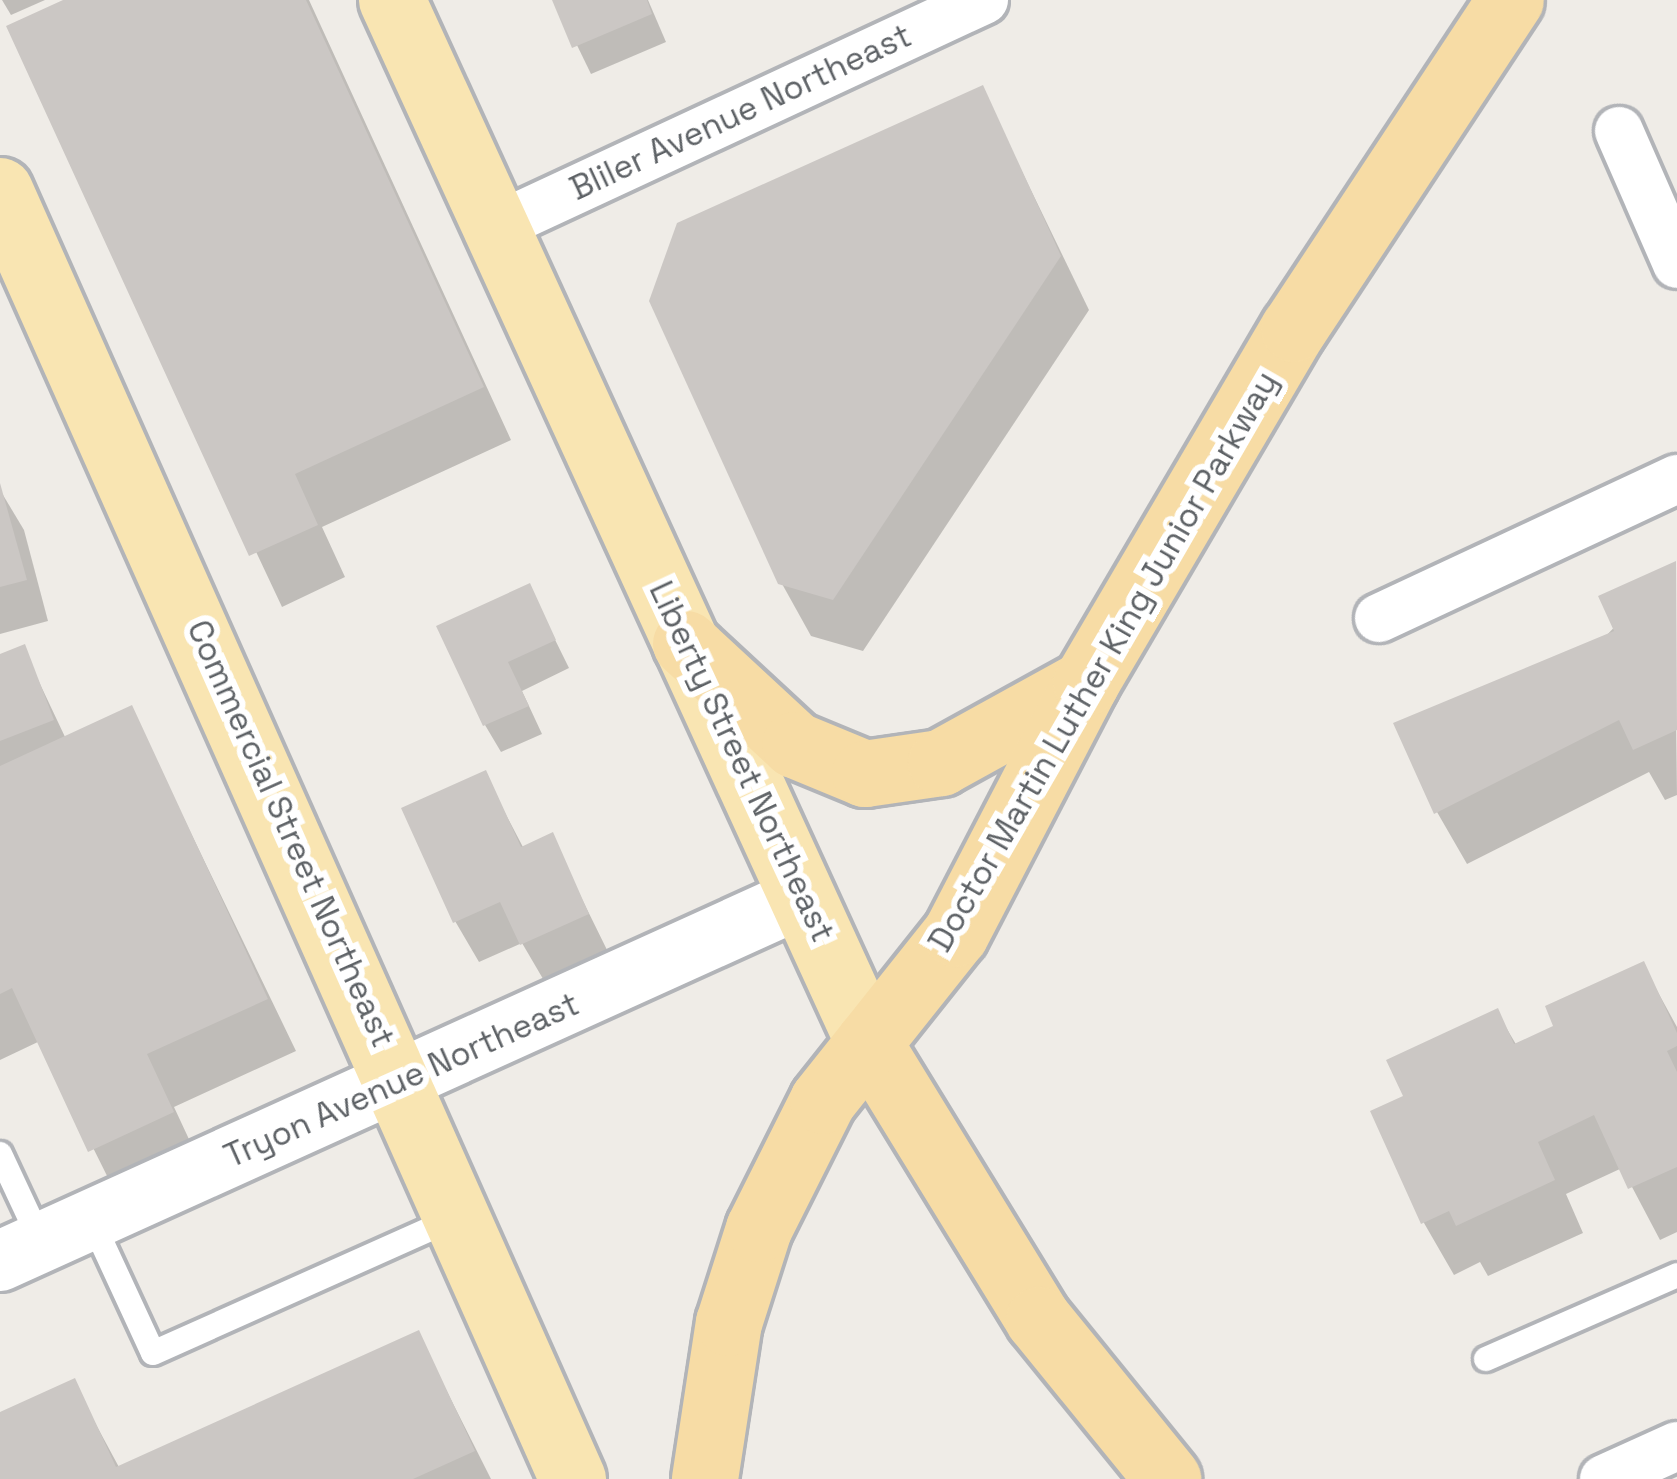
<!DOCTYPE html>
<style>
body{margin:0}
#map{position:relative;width:1677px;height:1479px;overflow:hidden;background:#efece7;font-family:"Space Grotesk",sans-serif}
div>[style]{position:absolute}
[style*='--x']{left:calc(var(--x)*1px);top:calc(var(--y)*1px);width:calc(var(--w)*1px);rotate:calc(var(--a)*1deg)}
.shadow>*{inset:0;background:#0003}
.building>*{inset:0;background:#cbc7c4}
.roads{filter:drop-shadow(3px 0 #b2b4b8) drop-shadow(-3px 0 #b2b4b8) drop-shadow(0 3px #b2b4b8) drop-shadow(0 -3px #b2b4b8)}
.service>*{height:24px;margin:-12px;padding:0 12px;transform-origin:12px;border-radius:12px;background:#fff}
.minor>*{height:48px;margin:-24px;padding:0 24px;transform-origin:24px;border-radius:24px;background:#fff}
.tertiary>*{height:60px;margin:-30px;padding:0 30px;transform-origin:30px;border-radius:30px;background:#fff}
.primary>*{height:66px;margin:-33px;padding:0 33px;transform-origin:33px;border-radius:33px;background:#f9e5b2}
.trunk>*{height:66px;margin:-33px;padding:0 33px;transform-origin:33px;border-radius:33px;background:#f7dca5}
span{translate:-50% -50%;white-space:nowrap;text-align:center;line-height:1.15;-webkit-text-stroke:12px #fff;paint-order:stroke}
.street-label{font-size:33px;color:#5e6266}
</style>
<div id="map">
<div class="shadow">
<i style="clip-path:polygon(2px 0,45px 0,11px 15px)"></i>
<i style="clip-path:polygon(70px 0,309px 0,511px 440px,322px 527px,345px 577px,282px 607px,10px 28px)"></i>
<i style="clip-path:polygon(555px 0,648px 0,666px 42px,591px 74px)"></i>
<i style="clip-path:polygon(982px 89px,1089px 310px,863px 651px,811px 636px,781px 582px)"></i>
<i style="clip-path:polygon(0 490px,24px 530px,48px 621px,0 634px)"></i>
<i style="clip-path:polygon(1674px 565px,1677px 795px,1665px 800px,1649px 772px,1467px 864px,1437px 812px)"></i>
<i style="clip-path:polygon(529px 587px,569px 668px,522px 691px,542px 734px,501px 752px,485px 725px)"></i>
<i style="clip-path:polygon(23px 648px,66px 739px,131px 709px,296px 1051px,174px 1107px,201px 1165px,120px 1202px,40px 1041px,0 1060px,0 657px)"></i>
<i style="clip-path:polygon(484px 773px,524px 849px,551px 836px,610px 956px,546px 984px,522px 943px,479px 962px,455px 921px)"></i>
<i style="clip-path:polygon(1643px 965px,1677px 1027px,1677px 1232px,1660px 1240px,1622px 1168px,1566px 1194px,1583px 1233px,1488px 1276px,1480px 1262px,1454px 1275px,1424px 1223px,1407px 1097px,1497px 1012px,1517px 1046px,1557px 1027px)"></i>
<i style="clip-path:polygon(418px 1334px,491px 1479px,0 1479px,0 1415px,73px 1382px,120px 1469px)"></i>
</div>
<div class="building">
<i style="clip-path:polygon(63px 0,306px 0,484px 387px,295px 474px,318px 525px,249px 556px,6px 26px)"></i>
<i style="clip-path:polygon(552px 0,647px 0,652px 14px,572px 48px)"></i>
<i style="clip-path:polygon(983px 85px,1061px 256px,833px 600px,778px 584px,649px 301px,677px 223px)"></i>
<i style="clip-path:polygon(0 483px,27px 580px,0 587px)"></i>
<i style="clip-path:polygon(1676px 561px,1677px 730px,1633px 750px,1619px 720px,1434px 814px,1393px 723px,1614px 631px,1598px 596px)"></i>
<i style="clip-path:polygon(530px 583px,556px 640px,508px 662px,529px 706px,483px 726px,436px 626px)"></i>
<i style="clip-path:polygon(25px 644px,54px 720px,0 741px,0 654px)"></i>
<i style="clip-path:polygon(132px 705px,268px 999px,147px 1054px,174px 1112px,88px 1152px,12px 988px,0 994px,0 766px)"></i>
<i style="clip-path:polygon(486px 770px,521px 847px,553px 832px,589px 914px,520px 945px,500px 902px,453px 923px,401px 808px)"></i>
<i style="clip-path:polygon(1644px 961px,1677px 1033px,1677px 1046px,1667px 1051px,1677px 1072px,1677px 1167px,1628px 1189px,1594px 1115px,1538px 1142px,1555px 1180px,1456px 1226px,1449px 1211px,1421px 1224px,1370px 1111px,1403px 1096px,1386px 1060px,1498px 1008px,1514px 1044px,1553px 1026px,1545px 1006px)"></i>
<i style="clip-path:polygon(419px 1330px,475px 1451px,413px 1479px,0 1479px,0 1412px,75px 1378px,116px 1467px)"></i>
</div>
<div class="roads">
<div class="service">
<i style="--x:0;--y:1154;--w:97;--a:65"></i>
<i style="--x:92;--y:1221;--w:145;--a:65.2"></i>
<i style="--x:153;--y:1353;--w:329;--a:-24.1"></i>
<i style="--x:1486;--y:1359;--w:209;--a:-23.7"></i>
</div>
<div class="minor">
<i style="--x:1619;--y:131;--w:145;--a:66.4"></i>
<i style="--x:498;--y:226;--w:536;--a:-24.94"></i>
<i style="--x:1379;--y:618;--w:329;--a:-25"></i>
<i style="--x:1604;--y:1479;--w:80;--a:-24.3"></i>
</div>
<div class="tertiary">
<i style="--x:0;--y:1261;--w:882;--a:-24.38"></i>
</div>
<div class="primary">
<i style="--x:392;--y:0;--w:1147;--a:65.42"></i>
<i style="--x:0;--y:191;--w:1410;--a:66.02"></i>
</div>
<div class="trunk">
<i style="--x:686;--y:644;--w:149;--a:42.8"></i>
<i style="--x:795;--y:745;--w:76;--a:22.5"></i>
<i style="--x:865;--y:774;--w:77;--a:-8.2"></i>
<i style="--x:941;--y:763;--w:166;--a:-28.9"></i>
<i style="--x:869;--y:1043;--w:325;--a:58.5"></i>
<i style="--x:1039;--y:1320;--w:205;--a:50.9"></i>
<i style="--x:705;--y:1479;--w:158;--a:-81.3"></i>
<i style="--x:729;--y:1323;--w:99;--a:-72.3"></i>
<i style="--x:759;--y:1229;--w:143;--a:-63.4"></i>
<i style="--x:823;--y:1101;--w:213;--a:-51.5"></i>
<i style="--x:956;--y:934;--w:283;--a:-62.6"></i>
<i style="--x:1086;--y:683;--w:411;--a:-59.6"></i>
<i style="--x:1294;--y:329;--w:394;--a:-56.6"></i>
</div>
</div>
<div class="street-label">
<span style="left:741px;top:113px;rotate:-25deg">Bliler Avenue Northeast</span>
<span style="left:1104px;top:662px;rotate:-60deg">Doctor Martin Luther King Junior Parkway</span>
<span style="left:741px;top:762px;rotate:65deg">Liberty Street Northeast</span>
<span style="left:290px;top:834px;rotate:66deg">Commercial Street Northeast</span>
<span style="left:402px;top:1081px;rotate:-24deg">Tryon Avenue Northeast</span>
</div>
</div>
